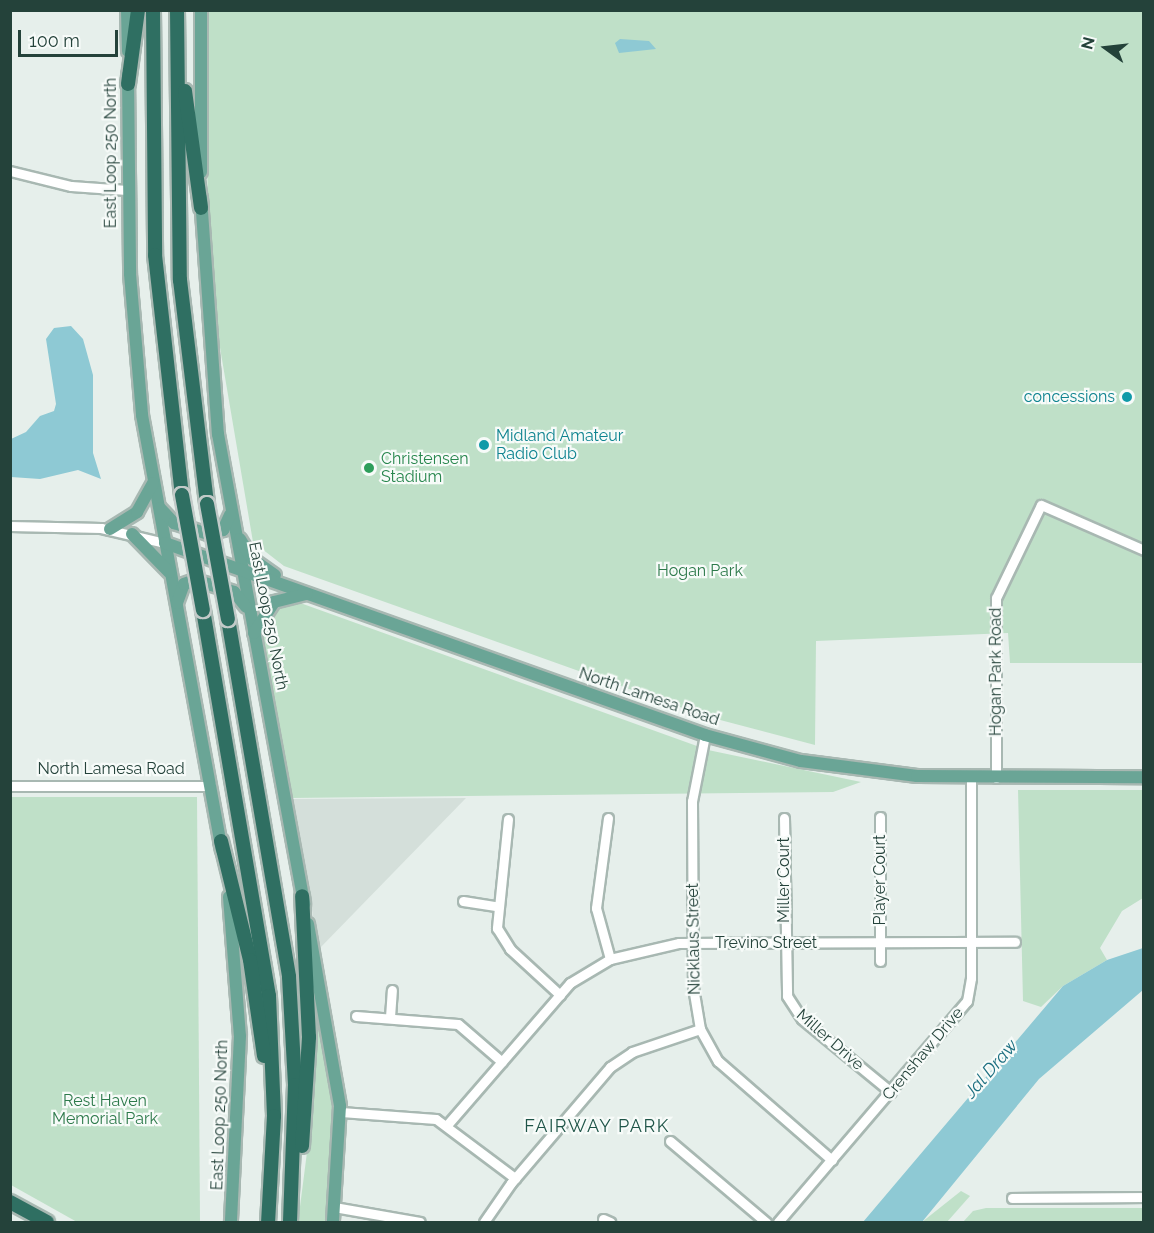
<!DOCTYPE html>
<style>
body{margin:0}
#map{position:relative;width:1154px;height:1233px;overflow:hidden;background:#e6efeb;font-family:Raleway,sans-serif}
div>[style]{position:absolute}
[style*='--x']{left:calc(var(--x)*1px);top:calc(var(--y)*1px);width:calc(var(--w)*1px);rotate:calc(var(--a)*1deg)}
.built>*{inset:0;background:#d4dfda}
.green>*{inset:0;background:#bfe0c8}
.water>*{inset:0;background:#8ec9d4}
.roads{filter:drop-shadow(2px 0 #a8b8b2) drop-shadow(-2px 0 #a8b8b2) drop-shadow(0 2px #a8b8b2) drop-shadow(0 -2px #a8b8b2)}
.minor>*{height:9px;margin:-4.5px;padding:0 4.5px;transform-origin:4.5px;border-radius:4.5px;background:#fff}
.major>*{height:12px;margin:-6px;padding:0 6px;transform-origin:6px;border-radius:6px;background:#6aa596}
.highway>*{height:14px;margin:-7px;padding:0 7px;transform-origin:7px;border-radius:7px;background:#2f6f62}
.bridges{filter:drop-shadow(2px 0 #c2cac8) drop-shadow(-2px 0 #c2cac8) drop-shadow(0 2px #c2cac8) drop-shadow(0 -2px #c2cac8)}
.highway-bridge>*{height:14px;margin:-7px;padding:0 7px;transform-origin:7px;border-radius:7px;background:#2f6f62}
.dots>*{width:16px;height:16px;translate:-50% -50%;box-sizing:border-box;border:3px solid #f7fbf9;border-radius:50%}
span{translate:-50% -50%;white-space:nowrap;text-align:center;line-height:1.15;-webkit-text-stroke:4.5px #f7fbf9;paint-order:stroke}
.street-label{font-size:16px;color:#24423a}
.culture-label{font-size:16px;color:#0d838f}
.right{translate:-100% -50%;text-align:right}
.left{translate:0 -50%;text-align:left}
.leisure-label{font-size:16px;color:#27864d}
.park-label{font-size:16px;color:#2d7a4b}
.water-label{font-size:18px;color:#1c6f80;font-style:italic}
.neighbourhood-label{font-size:18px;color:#1f5548;letter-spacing:1.5px}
.frame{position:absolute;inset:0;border:12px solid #24423a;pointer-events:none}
.north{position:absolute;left:1076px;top:18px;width:60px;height:60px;-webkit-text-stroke:4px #f7fbf9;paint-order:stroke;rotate:285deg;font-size:16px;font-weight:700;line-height:24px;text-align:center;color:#24423a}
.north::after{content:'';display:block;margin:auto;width:21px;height:27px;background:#24423a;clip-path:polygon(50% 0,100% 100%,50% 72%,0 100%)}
.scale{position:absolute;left:18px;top:30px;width:100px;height:27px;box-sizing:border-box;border:3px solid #24423a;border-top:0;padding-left:8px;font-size:18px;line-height:21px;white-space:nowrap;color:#24423a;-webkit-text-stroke:4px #f7fbf9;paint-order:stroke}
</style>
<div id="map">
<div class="built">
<i style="clip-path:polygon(466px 798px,319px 949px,292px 799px)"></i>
</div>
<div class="green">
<i style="clip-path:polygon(205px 11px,1143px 11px,1143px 663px,1010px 663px,1008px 633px,816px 641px,815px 745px,705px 716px,284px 566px,253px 542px,209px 283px)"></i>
<i style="clip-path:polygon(292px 600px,708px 750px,861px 782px,833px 792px,290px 798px,260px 629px,269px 611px)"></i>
<i style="clip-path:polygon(1018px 790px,1143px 790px,1143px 898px,1122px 911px,1100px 948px,1107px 960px,1063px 986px,1041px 1007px,1023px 1001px)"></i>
<i style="clip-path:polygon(11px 797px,197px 797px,200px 1222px,77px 1222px,11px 1185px)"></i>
<i style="clip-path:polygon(314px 983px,332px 1084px,334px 1160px,327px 1222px,298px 1222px,314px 1098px)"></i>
<i style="clip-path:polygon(961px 1191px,970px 1196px,947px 1222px,922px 1222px)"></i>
<i style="clip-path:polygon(986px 1208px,1143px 1208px,1143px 1222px,963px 1222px,973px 1211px)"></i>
</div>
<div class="water">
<i style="clip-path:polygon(620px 39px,649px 41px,656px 49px,619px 53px,615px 43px)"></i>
<i style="clip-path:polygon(71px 326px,83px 339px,93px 375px,93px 453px,101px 479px,78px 470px,40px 479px,11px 477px,11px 439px,26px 432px,40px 416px,54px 411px,56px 404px,46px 339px,54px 328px)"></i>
<i style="clip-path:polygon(1143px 948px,1143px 990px,1039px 1079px,922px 1222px,863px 1222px,1063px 986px,1107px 960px)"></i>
</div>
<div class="roads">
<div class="minor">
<i style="--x:10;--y:171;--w:63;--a:13.8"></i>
<i style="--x:71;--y:186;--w:56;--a:4.1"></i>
<i style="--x:10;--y:526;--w:91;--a:1.3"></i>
<i style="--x:101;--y:528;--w:66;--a:13.2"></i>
<i style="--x:705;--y:735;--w:67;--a:101.1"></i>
<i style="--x:692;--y:801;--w:186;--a:89.7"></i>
<i style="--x:693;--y:987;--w:43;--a:80.5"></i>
<i style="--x:700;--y:1029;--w:37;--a:61"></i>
<i style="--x:718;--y:1061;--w:151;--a:41"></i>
<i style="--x:996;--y:778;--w:180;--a:-90"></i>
<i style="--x:996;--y:598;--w:103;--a:-64.2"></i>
<i style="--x:1041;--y:505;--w:112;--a:23.6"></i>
<i style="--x:10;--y:786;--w:201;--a:0"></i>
<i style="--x:880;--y:817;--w:144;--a:90"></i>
<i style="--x:608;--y:818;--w:91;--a:97.6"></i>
<i style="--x:596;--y:908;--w:53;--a:74.6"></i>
<i style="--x:784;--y:818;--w:178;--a:89"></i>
<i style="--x:787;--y:996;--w:27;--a:57"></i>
<i style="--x:802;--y:1019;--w:115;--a:39.4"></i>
<i style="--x:508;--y:819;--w:110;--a:95.8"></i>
<i style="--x:497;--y:928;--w:25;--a:58"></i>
<i style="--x:510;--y:949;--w:68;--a:42.6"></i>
<i style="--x:463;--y:901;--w:33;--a:9"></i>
<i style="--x:356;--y:1016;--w:102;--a:4.5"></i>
<i style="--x:458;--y:1024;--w:58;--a:40.8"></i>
<i style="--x:390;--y:1017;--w:27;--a:-86"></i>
<i style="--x:341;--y:1112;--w:95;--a:4.2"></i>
<i style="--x:436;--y:1119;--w:99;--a:36.8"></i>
<i style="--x:447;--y:1125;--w:188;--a:-49.1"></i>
<i style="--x:570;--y:983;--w:47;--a:-31"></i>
<i style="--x:610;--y:959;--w:71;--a:-13.1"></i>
<i style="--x:679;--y:943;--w:336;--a:-0.2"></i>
<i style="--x:670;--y:1141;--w:126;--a:40.2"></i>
<i style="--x:1012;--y:1198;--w:132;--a:-0.4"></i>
<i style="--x:334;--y:1207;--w:87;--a:9.9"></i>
<i style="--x:603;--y:1219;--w:8;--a:23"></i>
<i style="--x:484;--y:1222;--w:47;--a:-55.3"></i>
<i style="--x:511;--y:1183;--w:153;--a:-49.5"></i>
<i style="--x:610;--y:1067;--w:27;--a:-34"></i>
<i style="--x:632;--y:1052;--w:72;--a:-18.7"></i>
<i style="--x:778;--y:1222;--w:291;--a:-49.5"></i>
<i style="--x:967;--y:1001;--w:23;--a:-80"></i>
<i style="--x:971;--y:978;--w:200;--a:-90"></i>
</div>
<div class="major">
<i style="--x:127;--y:10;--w:41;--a:88.6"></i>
<i style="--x:128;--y:75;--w:199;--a:89.4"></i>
<i style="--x:130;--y:274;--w:142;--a:85.1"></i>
<i style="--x:142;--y:415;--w:442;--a:79.6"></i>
<i style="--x:201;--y:172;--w:162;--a:-90"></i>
<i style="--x:201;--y:198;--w:237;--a:85.9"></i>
<i style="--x:218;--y:434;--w:478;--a:79.6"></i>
<i style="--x:160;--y:508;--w:21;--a:47"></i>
<i style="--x:174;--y:523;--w:36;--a:18"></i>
<i style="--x:208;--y:534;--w:16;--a:-15"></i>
<i style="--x:223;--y:530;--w:17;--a:-65"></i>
<i style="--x:110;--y:529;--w:32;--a:-32"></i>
<i style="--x:137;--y:512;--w:33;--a:-61"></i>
<i style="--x:132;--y:534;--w:53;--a:45.8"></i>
<i style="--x:240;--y:539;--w:23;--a:59"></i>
<i style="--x:252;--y:559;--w:28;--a:35"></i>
<i style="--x:165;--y:543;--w:573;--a:19.57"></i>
<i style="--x:705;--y:735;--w:99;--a:15.2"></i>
<i style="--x:801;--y:761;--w:117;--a:7.4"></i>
<i style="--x:917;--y:776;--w:227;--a:0.3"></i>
<i style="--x:177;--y:603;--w:20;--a:-70"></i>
<i style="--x:184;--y:584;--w:12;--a:-20"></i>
<i style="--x:195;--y:580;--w:41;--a:17.1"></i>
<i style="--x:234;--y:592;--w:19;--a:51"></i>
<i style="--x:254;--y:633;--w:37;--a:-57"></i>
<i style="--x:274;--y:602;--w:34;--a:-14"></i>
<i style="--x:229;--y:897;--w:139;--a:85.5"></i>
<i style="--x:240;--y:1036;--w:186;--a:92.8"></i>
<i style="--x:308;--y:924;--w:185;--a:80"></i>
<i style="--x:340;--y:1106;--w:116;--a:93.5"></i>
</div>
<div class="highway">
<i style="--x:153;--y:10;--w:245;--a:89.5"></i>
<i style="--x:155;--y:255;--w:242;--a:83.6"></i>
<i style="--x:177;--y:10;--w:270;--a:89.4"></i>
<i style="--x:180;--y:280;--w:226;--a:83.1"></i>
<i style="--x:128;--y:84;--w:75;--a:-82.3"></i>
<i style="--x:185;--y:91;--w:118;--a:82.2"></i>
<i style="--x:203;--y:610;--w:392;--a:80.3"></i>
<i style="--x:269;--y:996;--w:120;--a:87.6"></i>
<i style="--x:274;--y:1116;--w:106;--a:93.2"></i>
<i style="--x:228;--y:619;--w:363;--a:80.3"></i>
<i style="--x:289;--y:977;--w:108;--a:86.8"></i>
<i style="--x:295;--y:1085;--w:137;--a:92.1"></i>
<i style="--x:221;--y:841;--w:122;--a:76.3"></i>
<i style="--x:250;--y:960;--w:97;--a:81.7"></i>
<i style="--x:302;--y:1146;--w:109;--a:-86.3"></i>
<i style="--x:309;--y:1037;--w:141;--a:-92.8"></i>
<i style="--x:10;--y:1202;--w:42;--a:28.4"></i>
</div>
</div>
<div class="bridges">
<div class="highway-bridge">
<i style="--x:182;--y:495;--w:117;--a:79.7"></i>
<i style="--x:207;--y:504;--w:117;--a:79.7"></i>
</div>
</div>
<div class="dots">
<i style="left:1127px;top:397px;background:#0f9aa8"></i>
<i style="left:484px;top:445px;background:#0f9aa8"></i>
<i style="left:369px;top:468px;background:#2e9e5b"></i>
</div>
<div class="street-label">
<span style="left:111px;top:153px;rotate:-90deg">East Loop 250 North</span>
<span style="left:268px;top:616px;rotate:79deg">East Loop 250 North</span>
<span style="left:996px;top:672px;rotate:-90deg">Hogan Park Road</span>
<span style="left:649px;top:697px;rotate:19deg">North Lamesa Road</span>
<span style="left:111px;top:769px">North Lamesa Road</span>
<span style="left:784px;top:880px;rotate:-90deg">Miller Court</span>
<span style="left:880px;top:880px;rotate:-90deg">Player Court</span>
<span style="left:694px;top:939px;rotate:-91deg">Nicklaus Street</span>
<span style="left:766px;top:943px">Trevino Street</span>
<span style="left:830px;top:1040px;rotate:41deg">Miller Drive</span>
<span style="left:923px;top:1054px;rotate:-50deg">Crenshaw Drive</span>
<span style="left:220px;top:1115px;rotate:-88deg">East Loop 250 North</span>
</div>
<div class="culture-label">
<span class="right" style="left:1115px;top:397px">concessions</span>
<span class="left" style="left:496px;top:445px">Midland Amateur<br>Radio Club</span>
</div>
<div class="leisure-label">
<span class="left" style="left:381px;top:468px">Christensen<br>Stadium</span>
</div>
<div class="park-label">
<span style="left:700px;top:571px">Hogan Park</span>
<span style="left:105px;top:1110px">Rest Haven<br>Memorial Park</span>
</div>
<div class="water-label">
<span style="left:991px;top:1069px;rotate:-49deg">Jal Draw</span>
</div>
<div class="neighbourhood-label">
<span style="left:597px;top:1126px">FAIRWAY PARK</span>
</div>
<div class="frame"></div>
<div class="north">N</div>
<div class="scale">100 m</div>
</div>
